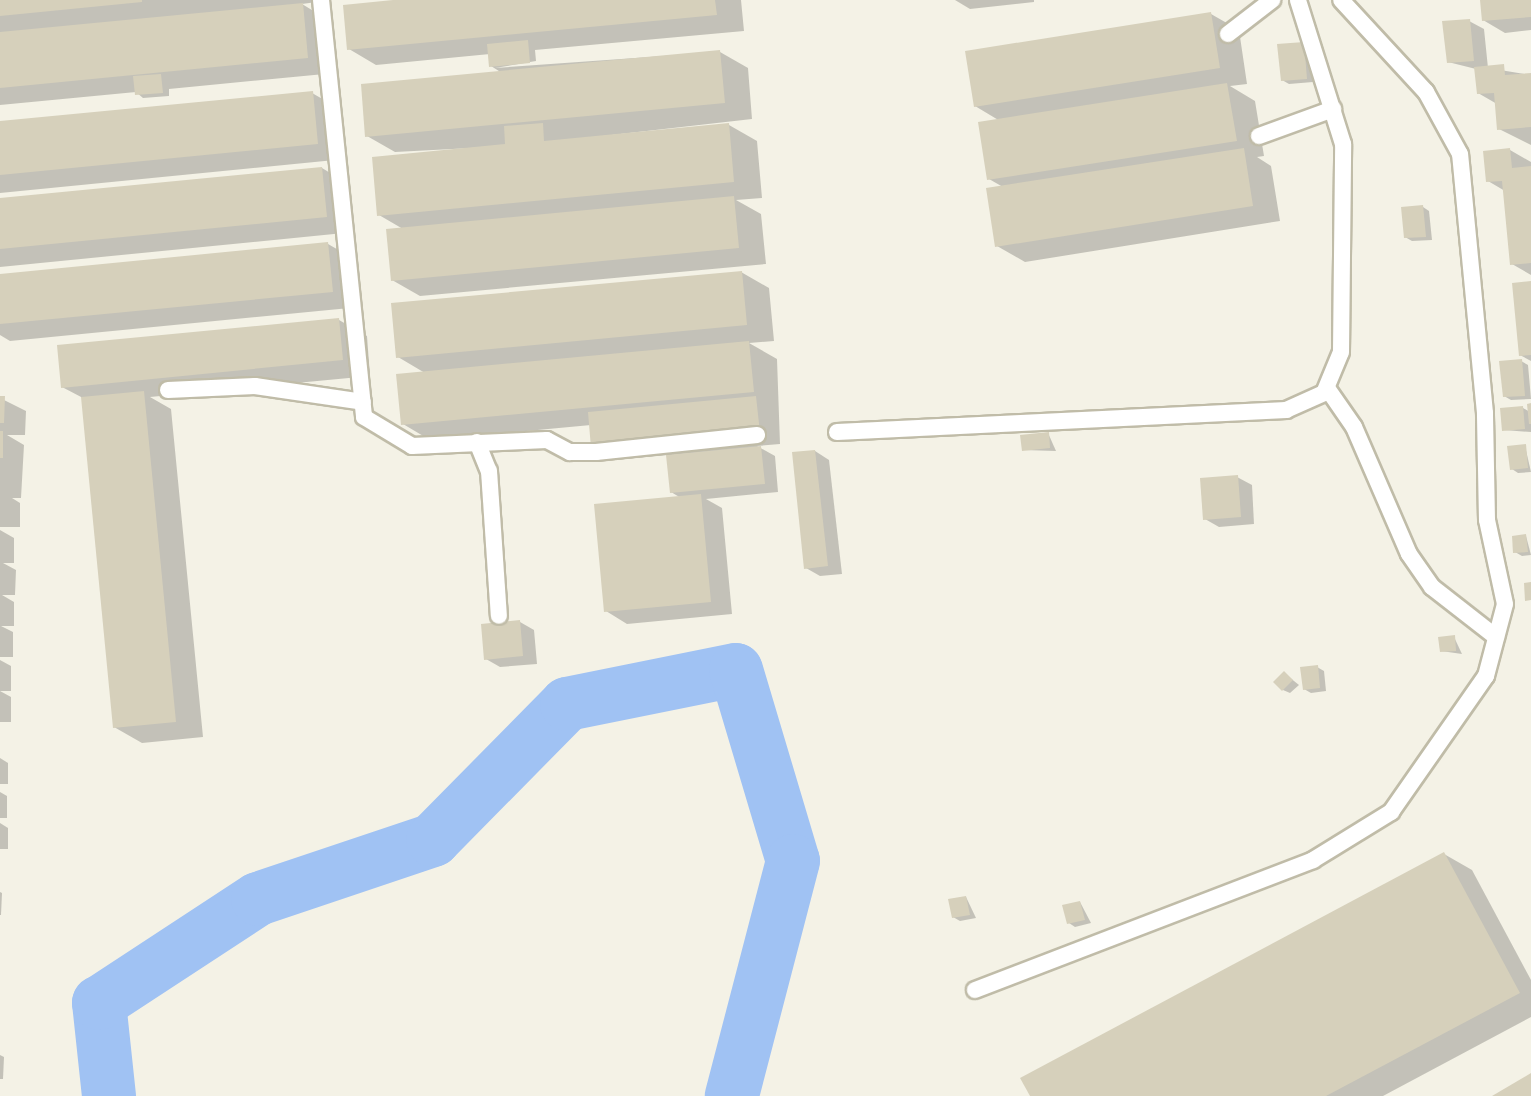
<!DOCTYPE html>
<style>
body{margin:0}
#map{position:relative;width:1531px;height:1096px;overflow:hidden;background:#f4f2e6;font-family:"Golos Text",sans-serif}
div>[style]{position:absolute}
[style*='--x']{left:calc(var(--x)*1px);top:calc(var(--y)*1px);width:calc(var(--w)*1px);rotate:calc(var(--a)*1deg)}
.shadow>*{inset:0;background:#0003}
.river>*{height:54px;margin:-27px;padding:0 27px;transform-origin:27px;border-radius:27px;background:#a0c2f3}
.building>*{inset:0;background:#d6d0bb}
.roads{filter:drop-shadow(2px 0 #c0bca8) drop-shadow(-2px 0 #c0bca8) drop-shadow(0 2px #c0bca8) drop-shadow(0 -2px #c0bca8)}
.lane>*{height:16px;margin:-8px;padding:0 8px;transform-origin:8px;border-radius:8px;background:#fff}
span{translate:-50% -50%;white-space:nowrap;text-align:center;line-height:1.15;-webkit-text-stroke:5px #fff;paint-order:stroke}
</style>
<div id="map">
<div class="shadow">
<i style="clip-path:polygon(0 0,331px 0,302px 4px,330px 21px,335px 73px,169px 89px,169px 96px,143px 98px,136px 92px,0 105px)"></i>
<i style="clip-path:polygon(412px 0,741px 0,744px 31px,535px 50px,536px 61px,495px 68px,720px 52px,748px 68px,752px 119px,550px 142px,729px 125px,757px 141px,762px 198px,736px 200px,761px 214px,766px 264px,420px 296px,392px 280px,403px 229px,379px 215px,512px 146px,395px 152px,367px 136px,502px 73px,491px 66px,490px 54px,376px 65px,349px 49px)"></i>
<i style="clip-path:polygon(955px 0,1034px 0,1034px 2px,970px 9px)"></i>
<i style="clip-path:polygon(1481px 0,1531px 0,1531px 30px,1505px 33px,1483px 20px)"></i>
<i style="clip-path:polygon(1211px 14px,1239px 30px,1247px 84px,1230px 86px,1255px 101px,1264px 156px,1257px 157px,1271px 166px,1280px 221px,1025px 262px,997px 246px,1003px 187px,989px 179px,1000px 121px,975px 106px)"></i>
<i style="clip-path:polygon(1469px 21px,1484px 29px,1488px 68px,1531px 75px,1531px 145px,1499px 129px,1497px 104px,1478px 93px,1476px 69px,1448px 62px)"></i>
<i style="clip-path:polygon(1304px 44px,1310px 48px,1313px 82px,1289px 84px,1282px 80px)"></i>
<i style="clip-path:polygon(312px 93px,340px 109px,345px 159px,0 193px,0 123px)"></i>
<i style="clip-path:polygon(1510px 150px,1531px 162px,1531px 275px,1512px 264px,1505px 191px,1488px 181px)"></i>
<i style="clip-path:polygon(322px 168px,350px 185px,354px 232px,0 267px,0 200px)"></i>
<i style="clip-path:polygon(1423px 207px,1429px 211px,1432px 240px,1412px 241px,1405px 237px)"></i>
<i style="clip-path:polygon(328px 244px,356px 260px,360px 307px,10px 341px,0 335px,0 275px)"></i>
<i style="clip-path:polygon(741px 272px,769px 288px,774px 341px,749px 343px,777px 359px,780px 444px,757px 446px,775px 456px,778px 492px,706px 499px,722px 508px,732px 614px,627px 624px,606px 611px,681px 498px,671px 492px,668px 455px,614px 460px,593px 447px,591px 425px,430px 440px,403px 424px,425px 373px,398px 357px)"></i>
<i style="clip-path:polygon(1531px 282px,1531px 361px,1520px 355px)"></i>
<i style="clip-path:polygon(339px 320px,367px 336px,370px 376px,150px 397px,171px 409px,203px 737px,142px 743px,114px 727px,83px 398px,62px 387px)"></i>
<i style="clip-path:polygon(1521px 361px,1528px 365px,1531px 399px,1511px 400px,1504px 396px)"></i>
<i style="clip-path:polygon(0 398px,26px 411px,25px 435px,7px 435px,24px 445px,21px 498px,12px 498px,20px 503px,20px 527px,0 527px)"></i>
<i style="clip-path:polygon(1531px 405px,1531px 432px,1504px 430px,1523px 408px,1530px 412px)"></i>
<i style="clip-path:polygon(1048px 433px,1056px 451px,1023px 450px)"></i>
<i style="clip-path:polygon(1525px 446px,1531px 472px,1518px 473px,1512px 469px)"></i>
<i style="clip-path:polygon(815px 451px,829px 460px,842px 574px,820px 576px,806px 568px)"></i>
<i style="clip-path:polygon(1237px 477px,1252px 485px,1254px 524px,1219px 527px,1205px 519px)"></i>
<i style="clip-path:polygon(0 530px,14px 538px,14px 563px,3px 563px,16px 570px,15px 595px,2px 595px,14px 602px,14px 626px,1px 626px,13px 632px,13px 657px,0 657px)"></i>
<i style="clip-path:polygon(1526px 536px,1531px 555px,1522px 556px,1515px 552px)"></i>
<i style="clip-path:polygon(520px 622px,534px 630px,537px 664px,500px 667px,486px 659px)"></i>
<i style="clip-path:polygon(1454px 637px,1462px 654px,1441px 651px)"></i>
<i style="clip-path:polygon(0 660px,11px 666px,11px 691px,0 691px)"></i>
<i style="clip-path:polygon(1317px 667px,1324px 671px,1326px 691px,1311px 693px,1304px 689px)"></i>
<i style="clip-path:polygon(1284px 673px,1299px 685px,1290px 693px,1283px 690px)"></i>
<i style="clip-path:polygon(0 691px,11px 697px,11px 722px,0 722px)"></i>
<i style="clip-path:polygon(0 758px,8px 763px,8px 784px,0 784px)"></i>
<i style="clip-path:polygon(0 792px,7px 796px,7px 818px,0 818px)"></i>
<i style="clip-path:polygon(0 823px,8px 828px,8px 849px,0 849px)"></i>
<i style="clip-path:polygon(1444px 854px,1472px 870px,1531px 980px,1531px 1017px,1383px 1096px,1032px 1096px)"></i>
<i style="clip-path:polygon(0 892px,2px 893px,1px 915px,0 915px)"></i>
<i style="clip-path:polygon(966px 897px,976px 918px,960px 921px,953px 917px)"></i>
<i style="clip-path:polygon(1080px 902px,1091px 923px,1075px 927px,1069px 923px)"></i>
<i style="clip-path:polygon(0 1055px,4px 1057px,3px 1079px,0 1079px)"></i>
</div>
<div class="river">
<i style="--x:109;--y:1096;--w:94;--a:-96.1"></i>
<i style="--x:99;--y:1003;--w:190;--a:-33.2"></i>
<i style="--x:258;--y:899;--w:185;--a:-18.6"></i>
<i style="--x:433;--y:840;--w:191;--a:-45.4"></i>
<i style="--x:567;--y:704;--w:172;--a:-11.4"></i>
<i style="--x:736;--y:670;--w:199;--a:73.4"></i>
<i style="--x:793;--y:861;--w:243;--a:104.6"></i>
</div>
<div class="building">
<i style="clip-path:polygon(0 0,142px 0,142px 2px,0 16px)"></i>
<i style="clip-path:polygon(393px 0,715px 0,717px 15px,347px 50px,343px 5px)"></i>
<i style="clip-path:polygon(1480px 0,1531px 0,1531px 17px,1482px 21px)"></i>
<i style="clip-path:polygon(303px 3px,308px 58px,0 88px,0 32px)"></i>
<i style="clip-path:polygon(1211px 12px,1220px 68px,974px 107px,965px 51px)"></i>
<i style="clip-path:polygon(1470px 19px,1474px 61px,1447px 63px,1442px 21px)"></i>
<i style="clip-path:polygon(528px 40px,530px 63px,489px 67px,487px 44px)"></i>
<i style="clip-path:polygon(1304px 42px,1307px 79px,1281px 81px,1277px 44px)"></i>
<i style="clip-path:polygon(720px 50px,725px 103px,365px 137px,361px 84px)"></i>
<i style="clip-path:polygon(1504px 64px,1505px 75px,1531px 73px,1531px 127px,1497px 130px,1494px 93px,1477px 94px,1474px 67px)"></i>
<i style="clip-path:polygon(161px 74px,163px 93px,135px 95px,133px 76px)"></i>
<i style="clip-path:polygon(1227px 83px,1237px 141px,987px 180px,978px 122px)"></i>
<i style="clip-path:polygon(313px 91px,318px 144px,0 175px,0 121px)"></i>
<i style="clip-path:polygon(543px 123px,544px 141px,729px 123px,734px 182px,377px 216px,372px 157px,505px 144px,504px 126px)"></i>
<i style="clip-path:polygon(1244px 148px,1253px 206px,995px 247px,986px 188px)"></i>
<i style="clip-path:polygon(1510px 148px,1512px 168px,1531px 166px,1531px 263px,1510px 265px,1502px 181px,1486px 182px,1483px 151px)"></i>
<i style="clip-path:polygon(322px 167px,327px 217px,0 249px,0 198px)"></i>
<i style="clip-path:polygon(734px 196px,739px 248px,391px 281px,386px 229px)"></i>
<i style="clip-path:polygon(1423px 205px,1426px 237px,1404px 238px,1401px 207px)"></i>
<i style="clip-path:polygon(328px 242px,333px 292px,0 324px,0 274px)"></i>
<i style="clip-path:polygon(742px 271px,747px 325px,396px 358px,391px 303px)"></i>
<i style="clip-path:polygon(1531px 281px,1531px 355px,1519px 356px,1512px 283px)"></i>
<i style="clip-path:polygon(339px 318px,343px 360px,61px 388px,57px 345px)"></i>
<i style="clip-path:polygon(749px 341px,754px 392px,401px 425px,396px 374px)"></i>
<i style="clip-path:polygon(1522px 359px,1525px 396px,1503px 397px,1499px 361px)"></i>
<i style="clip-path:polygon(144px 391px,176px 722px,113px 728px,81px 397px)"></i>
<i style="clip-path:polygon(0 396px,5px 396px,4px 423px,0 423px)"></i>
<i style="clip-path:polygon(756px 396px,760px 433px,591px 448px,588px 412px)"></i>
<i style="clip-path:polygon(1531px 403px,1531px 424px,1529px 424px,1527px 404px)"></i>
<i style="clip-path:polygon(1523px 406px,1525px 429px,1502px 431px,1500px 408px)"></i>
<i style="clip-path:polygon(0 431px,3px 431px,3px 458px,0 458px)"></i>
<i style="clip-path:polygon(1049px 432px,1050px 448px,1022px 451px,1020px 435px)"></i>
<i style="clip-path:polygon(1526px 444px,1528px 468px,1510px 470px,1507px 446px)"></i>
<i style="clip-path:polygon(761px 446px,765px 484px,670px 493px,666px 455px)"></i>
<i style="clip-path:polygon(815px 450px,828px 566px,804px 569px,792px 452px)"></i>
<i style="clip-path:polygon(1238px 475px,1241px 517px,1203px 520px,1200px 478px)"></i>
<i style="clip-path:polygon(701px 494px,711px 602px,604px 612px,594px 504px)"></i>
<i style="clip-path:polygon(1526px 534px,1528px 552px,1513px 553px,1512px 536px)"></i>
<i style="clip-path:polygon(1531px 582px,1531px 600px,1525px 601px,1524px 583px)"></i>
<i style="clip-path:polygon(520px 620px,523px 656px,484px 660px,481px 624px)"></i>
<i style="clip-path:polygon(1455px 635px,1456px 651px,1440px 652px,1438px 637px)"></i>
<i style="clip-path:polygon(1318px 665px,1320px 688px,1303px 690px,1300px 667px)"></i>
<i style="clip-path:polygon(1284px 671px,1293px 680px,1282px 691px,1273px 682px)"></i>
<i style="clip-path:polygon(1444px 852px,1520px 993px,1326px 1096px,1030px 1096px,1020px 1078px)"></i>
<i style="clip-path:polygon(966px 896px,970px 915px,952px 918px,948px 899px)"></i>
<i style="clip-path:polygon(1080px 901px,1085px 920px,1067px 924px,1062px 905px)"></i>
<i style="clip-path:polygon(1531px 1073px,1531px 1096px,1492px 1096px)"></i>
</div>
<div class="roads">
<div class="lane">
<i style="--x:321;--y:0;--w:419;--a:84.1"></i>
<i style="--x:364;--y:417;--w:56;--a:31.1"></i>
<i style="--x:412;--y:446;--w:135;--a:-2.5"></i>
<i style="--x:547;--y:440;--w:26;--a:28"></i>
<i style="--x:570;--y:452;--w:26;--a:0"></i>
<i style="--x:596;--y:452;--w:162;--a:-6"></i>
<i style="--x:1228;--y:34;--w:56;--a:-37.7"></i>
<i style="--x:1259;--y:136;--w:79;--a:-20"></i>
<i style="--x:1327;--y:388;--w:47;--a:55.3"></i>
<i style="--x:1354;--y:427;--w:138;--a:66.6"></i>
<i style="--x:1409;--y:554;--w:40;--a:55.1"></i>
<i style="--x:1432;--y:587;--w:81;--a:38"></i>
<i style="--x:168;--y:390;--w:87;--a:-2.6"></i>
<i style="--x:255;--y:386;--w:109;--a:8.4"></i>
<i style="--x:837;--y:432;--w:450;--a:-2.8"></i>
<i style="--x:1286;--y:410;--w:42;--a:-24.1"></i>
<i style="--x:1324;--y:393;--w:44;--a:-67.5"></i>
<i style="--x:1341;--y:352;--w:208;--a:-89.4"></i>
<i style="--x:1343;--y:144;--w:151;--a:-107.4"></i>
<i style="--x:477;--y:442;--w:31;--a:68"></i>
<i style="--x:489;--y:471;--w:145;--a:86.1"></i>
<i style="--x:975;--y:990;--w:362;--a:-21"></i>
<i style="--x:1313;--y:860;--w:92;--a:-31.6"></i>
<i style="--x:1391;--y:812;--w:166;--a:-55.1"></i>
<i style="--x:1486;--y:676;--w:74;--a:-75.2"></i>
<i style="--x:1505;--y:604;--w:86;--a:-102.1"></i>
<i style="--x:1487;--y:520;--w:107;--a:-91.1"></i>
<i style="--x:1485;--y:413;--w:260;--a:-95.5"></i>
<i style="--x:1460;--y:154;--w:71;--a:-118.7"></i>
<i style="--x:1426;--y:92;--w:125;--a:-132.7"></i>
</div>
</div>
</div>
